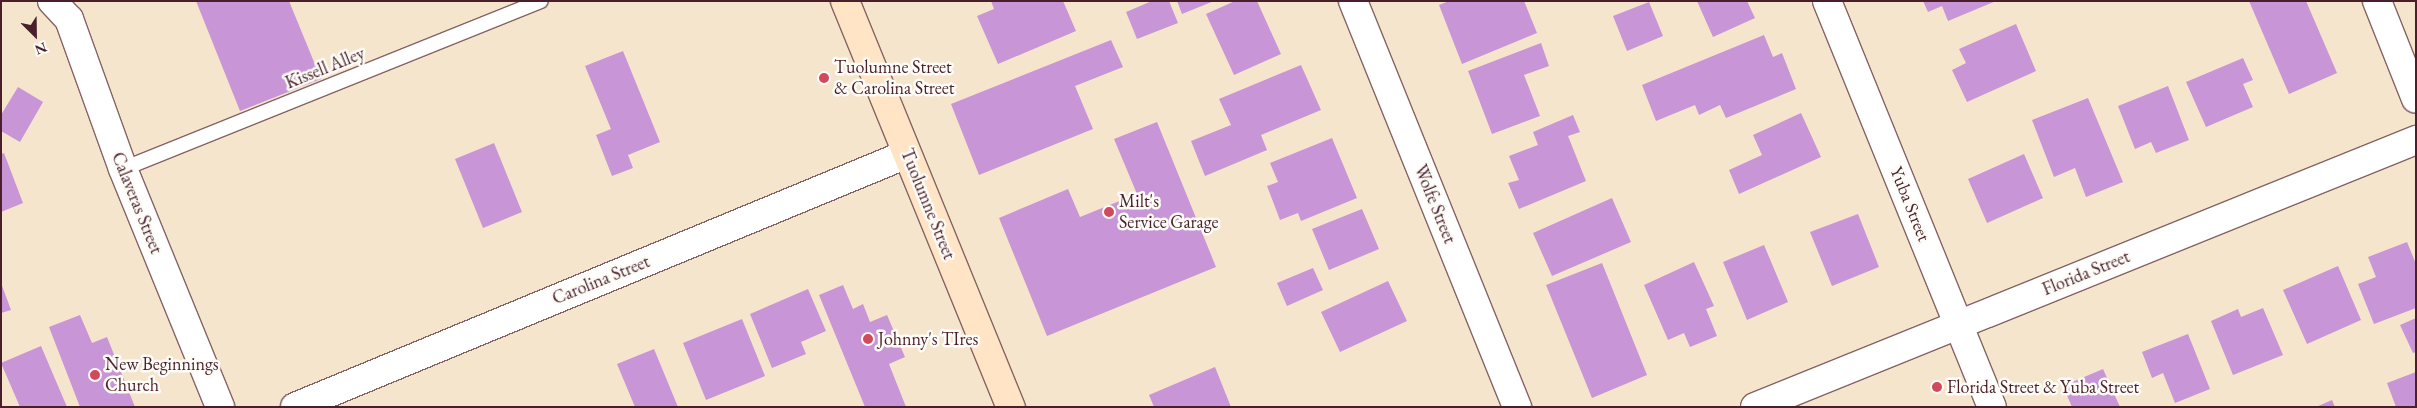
<!DOCTYPE html>
<style>
body{margin:0}
#map{position:relative;width:2417px;height:408px;overflow:hidden;background:#f5e5cd;font-family:"EB Garamond",serif}
div>[style]{position:absolute}
[style*='--x']{left:calc(var(--x)*1px);top:calc(var(--y)*1px);width:calc(var(--w)*1px);rotate:calc(var(--a)*1deg)}
.building>*{inset:0;background:#c895d7}
.roads{filter:drop-shadow(1px 0 #866464) drop-shadow(-1px 0 #866464) drop-shadow(0 1px #866464) drop-shadow(0 -1px #866464)}
.service>*{height:14px;margin:-7px;padding:0 7px;transform-origin:7px;border-radius:7px;background:#fff}
.minor>*{height:28px;margin:-14px;padding:0 14px;transform-origin:14px;border-radius:14px;background:#fff}
.tertiary>*{height:28px;margin:-14px;padding:0 14px;transform-origin:14px;border-radius:14px;background:#fff}
.secondary>*{height:28px;margin:-14px;padding:0 14px;transform-origin:14px;border-radius:14px;background:#ffe4c6}
.dots>*{width:14px;height:14px;translate:-50% -50%;box-sizing:border-box;border:2px solid #fdfcf7;border-radius:50%}
span{translate:-50% -50%;white-space:nowrap;text-align:center;line-height:1.15;-webkit-text-stroke:5px #fdfcf7;paint-order:stroke}
.street-label{font-size:18px;color:#4a1f2b}
.poi-label{font-size:18px;color:#4a1f2b}
.left{translate:0 -50%;text-align:left}
.frame{position:absolute;inset:0;border:2px solid #4a1f2b;pointer-events:none}
.north{position:absolute;left:10px;top:10px;width:50px;height:50px;-webkit-text-stroke:4px #fdfcf7;paint-order:stroke;rotate:157deg;font-size:14px;font-weight:700;line-height:20px;text-align:center;color:#4a1f2b}
.north::after{content:'';display:block;margin:auto;width:18px;height:22px;background:#4a1f2b;clip-path:polygon(50% 0,100% 100%,50% 72%,0 100%)}
</style>
<div id="map">
<div class="building">
<i style="clip-path:polygon(196px 1px,289px 1px,321px 79px,240px 111px)"></i>
<i style="clip-path:polygon(991px 1px,1063px 1px,1076px 31px,998px 64px,977px 16px,994px 9px)"></i>
<i style="clip-path:polygon(1152px 1px,1169px 1px,1178px 23px,1137px 39px,1126px 12px)"></i>
<i style="clip-path:polygon(1177px 1px,1214px 1px,1182px 14px)"></i>
<i style="clip-path:polygon(1235px 1px,1257px 1px,1281px 54px,1234px 75px,1206px 14px)"></i>
<i style="clip-path:polygon(1449px 1px,1524px 1px,1537px 33px,1462px 64px,1439px 5px)"></i>
<i style="clip-path:polygon(1697px 1px,1747px 1px,1755px 18px,1713px 37px)"></i>
<i style="clip-path:polygon(1923px 1px,1996px 1px,1948px 21px,1942px 6px,1928px 12px)"></i>
<i style="clip-path:polygon(2249px 1px,2306px 1px,2337px 73px,2289px 94px)"></i>
<i style="clip-path:polygon(1649px 2px,1663px 36px,1627px 51px,1613px 16px)"></i>
<i style="clip-path:polygon(2016px 24px,2036px 71px,1967px 102px,1952px 70px,1966px 63px,1959px 49px)"></i>
<i style="clip-path:polygon(1764px 35px,1773px 57px,1782px 53px,1796px 89px,1726px 118px,1720px 105px,1699px 115px,1695px 105px,1656px 121px,1642px 85px)"></i>
<i style="clip-path:polygon(1111px 40px,1123px 67px,1075px 86px,1093px 129px,979px 175px,951px 104px)"></i>
<i style="clip-path:polygon(1541px 43px,1549px 66px,1524px 75px,1540px 116px,1492px 134px,1468px 71px)"></i>
<i style="clip-path:polygon(623px 51px,660px 142px,628px 155px,633px 168px,612px 176px,596px 135px,611px 129px,585px 66px)"></i>
<i style="clip-path:polygon(2243px 58px,2253px 80px,2243px 84px,2253px 107px,2206px 127px,2186px 82px)"></i>
<i style="clip-path:polygon(1301px 65px,1321px 110px,1261px 135px,1267px 150px,1205px 176px,1191px 141px,1231px 125px,1219px 99px)"></i>
<i style="clip-path:polygon(2168px 86px,2189px 140px,2156px 153px,2151px 142px,2135px 149px,2118px 106px)"></i>
<i style="clip-path:polygon(18px 87px,43px 102px,20px 142px,1px 131px,1px 115px)"></i>
<i style="clip-path:polygon(2088px 98px,2123px 182px,2086px 197px,2075px 168px,2054px 177px,2032px 120px)"></i>
<i style="clip-path:polygon(1801px 113px,1821px 157px,1739px 194px,1729px 170px,1762px 155px,1753px 135px)"></i>
<i style="clip-path:polygon(1573px 115px,1580px 132px,1568px 136px,1586px 181px,1519px 209px,1508px 183px,1519px 180px,1509px 156px,1538px 145px,1533px 132px)"></i>
<i style="clip-path:polygon(1157px 122px,1216px 267px,1047px 336px,999px 218px,1068px 189px,1080px 217px,1137px 194px,1114px 139px)"></i>
<i style="clip-path:polygon(1332px 138px,1357px 198px,1301px 221px,1298px 213px,1280px 220px,1267px 186px,1278px 182px,1270px 163px)"></i>
<i style="clip-path:polygon(494px 143px,522px 212px,483px 228px,455px 159px)"></i>
<i style="clip-path:polygon(4px 153px,23px 203px,1px 212px,1px 154px)"></i>
<i style="clip-path:polygon(2024px 154px,2043px 198px,1987px 223px,1968px 179px)"></i>
<i style="clip-path:polygon(1612px 198px,1631px 242px,1552px 276px,1533px 233px)"></i>
<i style="clip-path:polygon(1362px 209px,1379px 249px,1329px 270px,1312px 229px)"></i>
<i style="clip-path:polygon(1858px 214px,1879px 267px,1832px 286px,1810px 232px)"></i>
<i style="clip-path:polygon(2407px 242px,2416px 264px,2416px 308px,2374px 324px,2358px 284px,2376px 277px,2368px 257px)"></i>
<i style="clip-path:polygon(1764px 245px,1788px 302px,1747px 320px,1723px 262px)"></i>
<i style="clip-path:polygon(1694px 262px,1714px 306px,1706px 309px,1717px 336px,1690px 347px,1684px 333px,1668px 340px,1644px 285px)"></i>
<i style="clip-path:polygon(1602px 263px,1647px 375px,1592px 398px,1546px 285px)"></i>
<i style="clip-path:polygon(2338px 266px,2361px 320px,2307px 344px,2283px 290px)"></i>
<i style="clip-path:polygon(1313px 268px,1323px 290px,1287px 306px,1277px 283px)"></i>
<i style="clip-path:polygon(1388px 281px,1407px 321px,1340px 352px,1321px 312px)"></i>
<i style="clip-path:polygon(1px 283px,11px 310px,1px 313px)"></i>
<i style="clip-path:polygon(843px 285px,853px 309px,863px 304px,870px 322px,887px 315px,905px 357px,889px 364px,906px 407px,865px 407px,819px 295px)"></i>
<i style="clip-path:polygon(808px 289px,826px 331px,801px 342px,806px 354px,772px 368px,750px 314px)"></i>
<i style="clip-path:polygon(2263px 308px,2283px 355px,2233px 375px,2211px 321px,2238px 309px,2241px 317px)"></i>
<i style="clip-path:polygon(80px 315px,92px 343px,107px 337px,135px 407px,80px 407px,49px 327px)"></i>
<i style="clip-path:polygon(2416px 318px,2416px 352px,2413px 353px,2400px 325px)"></i>
<i style="clip-path:polygon(742px 319px,765px 376px,706px 400px,683px 343px)"></i>
<i style="clip-path:polygon(2188px 334px,2210px 389px,2175px 403px,2163px 373px,2152px 378px,2142px 352px)"></i>
<i style="clip-path:polygon(41px 346px,67px 407px,20px 407px,1px 363px)"></i>
<i style="clip-path:polygon(654px 349px,678px 407px,635px 407px,617px 364px)"></i>
<i style="clip-path:polygon(1215px 367px,1231px 407px,1154px 407px,1149px 395px)"></i>
<i style="clip-path:polygon(2103px 369px,2120px 407px,2072px 407px,2063px 386px)"></i>
<i style="clip-path:polygon(2416px 372px,2416px 407px,2396px 407px,2387px 383px)"></i>
<i style="clip-path:polygon(2332px 400px,2335px 407px,2316px 407px)"></i>
</div>
<div class="roads">
<div class="service">
<i style="--x:123;--y:169;--w:450;--a:-21.9"></i>
</div>
<div class="minor">
<i style="--x:52;--y:1;--w:25;--a:47"></i>
<i style="--x:69;--y:19;--w:159;--a:70.2"></i>
<i style="--x:123;--y:169;--w:257;--a:67.8"></i>
<i style="--x:1353;--y:1;--w:438;--a:68"></i>
<i style="--x:1827;--y:1;--w:438;--a:67.9"></i>
<i style="--x:2377;--y:1;--w:105;--a:68.3"></i>
<i style="--x:295;--y:407;--w:662;--a:-22.46"></i>
</div>
<div class="tertiary">
<i style="--x:1755;--y:407;--w:713;--a:-22"></i>
</div>
<div class="secondary">
<i style="--x:845;--y:1;--w:439;--a:67.8"></i>
</div>
</div>
<div class="dots">
<i style="left:824px;top:78px;background:#d1495b"></i>
<i style="left:1109px;top:212px;background:#d1495b"></i>
<i style="left:868px;top:339px;background:#d1495b"></i>
<i style="left:95px;top:375px;background:#d1495b"></i>
<i style="left:1937px;top:387px;background:#d1495b"></i>
</div>
<div class="street-label">
<span style="left:325px;top:68px;rotate:-22deg">Kissell Alley</span>
<span style="left:137px;top:203px;rotate:68deg">Calaveras Street</span>
<span style="left:928px;top:204px;rotate:68deg">Tuolumne Street</span>
<span style="left:1435px;top:204px;rotate:68deg">Wolfe Street</span>
<span style="left:1910px;top:204px;rotate:68deg">Yuba Street</span>
<span style="left:2086px;top:273px;rotate:-22deg">Florida Street</span>
<span style="left:601px;top:280px;rotate:-22deg">Carolina Street</span>
</div>
<div class="poi-label">
<span class="left" style="left:834px;top:78px">Tuolumne Street<br>&amp; Carolina Street</span>
<span class="left" style="left:1119px;top:212px">Milt's<br>Service Garage</span>
<span class="left" style="left:878px;top:339px">Johnny's TIres</span>
<span class="left" style="left:105px;top:375px">New Beginnings<br>Church</span>
<span class="left" style="left:1947px;top:387px">Florida Street &amp; Yuba Street</span>
</div>
<div class="frame"></div>
<div class="north">N</div>
</div>
